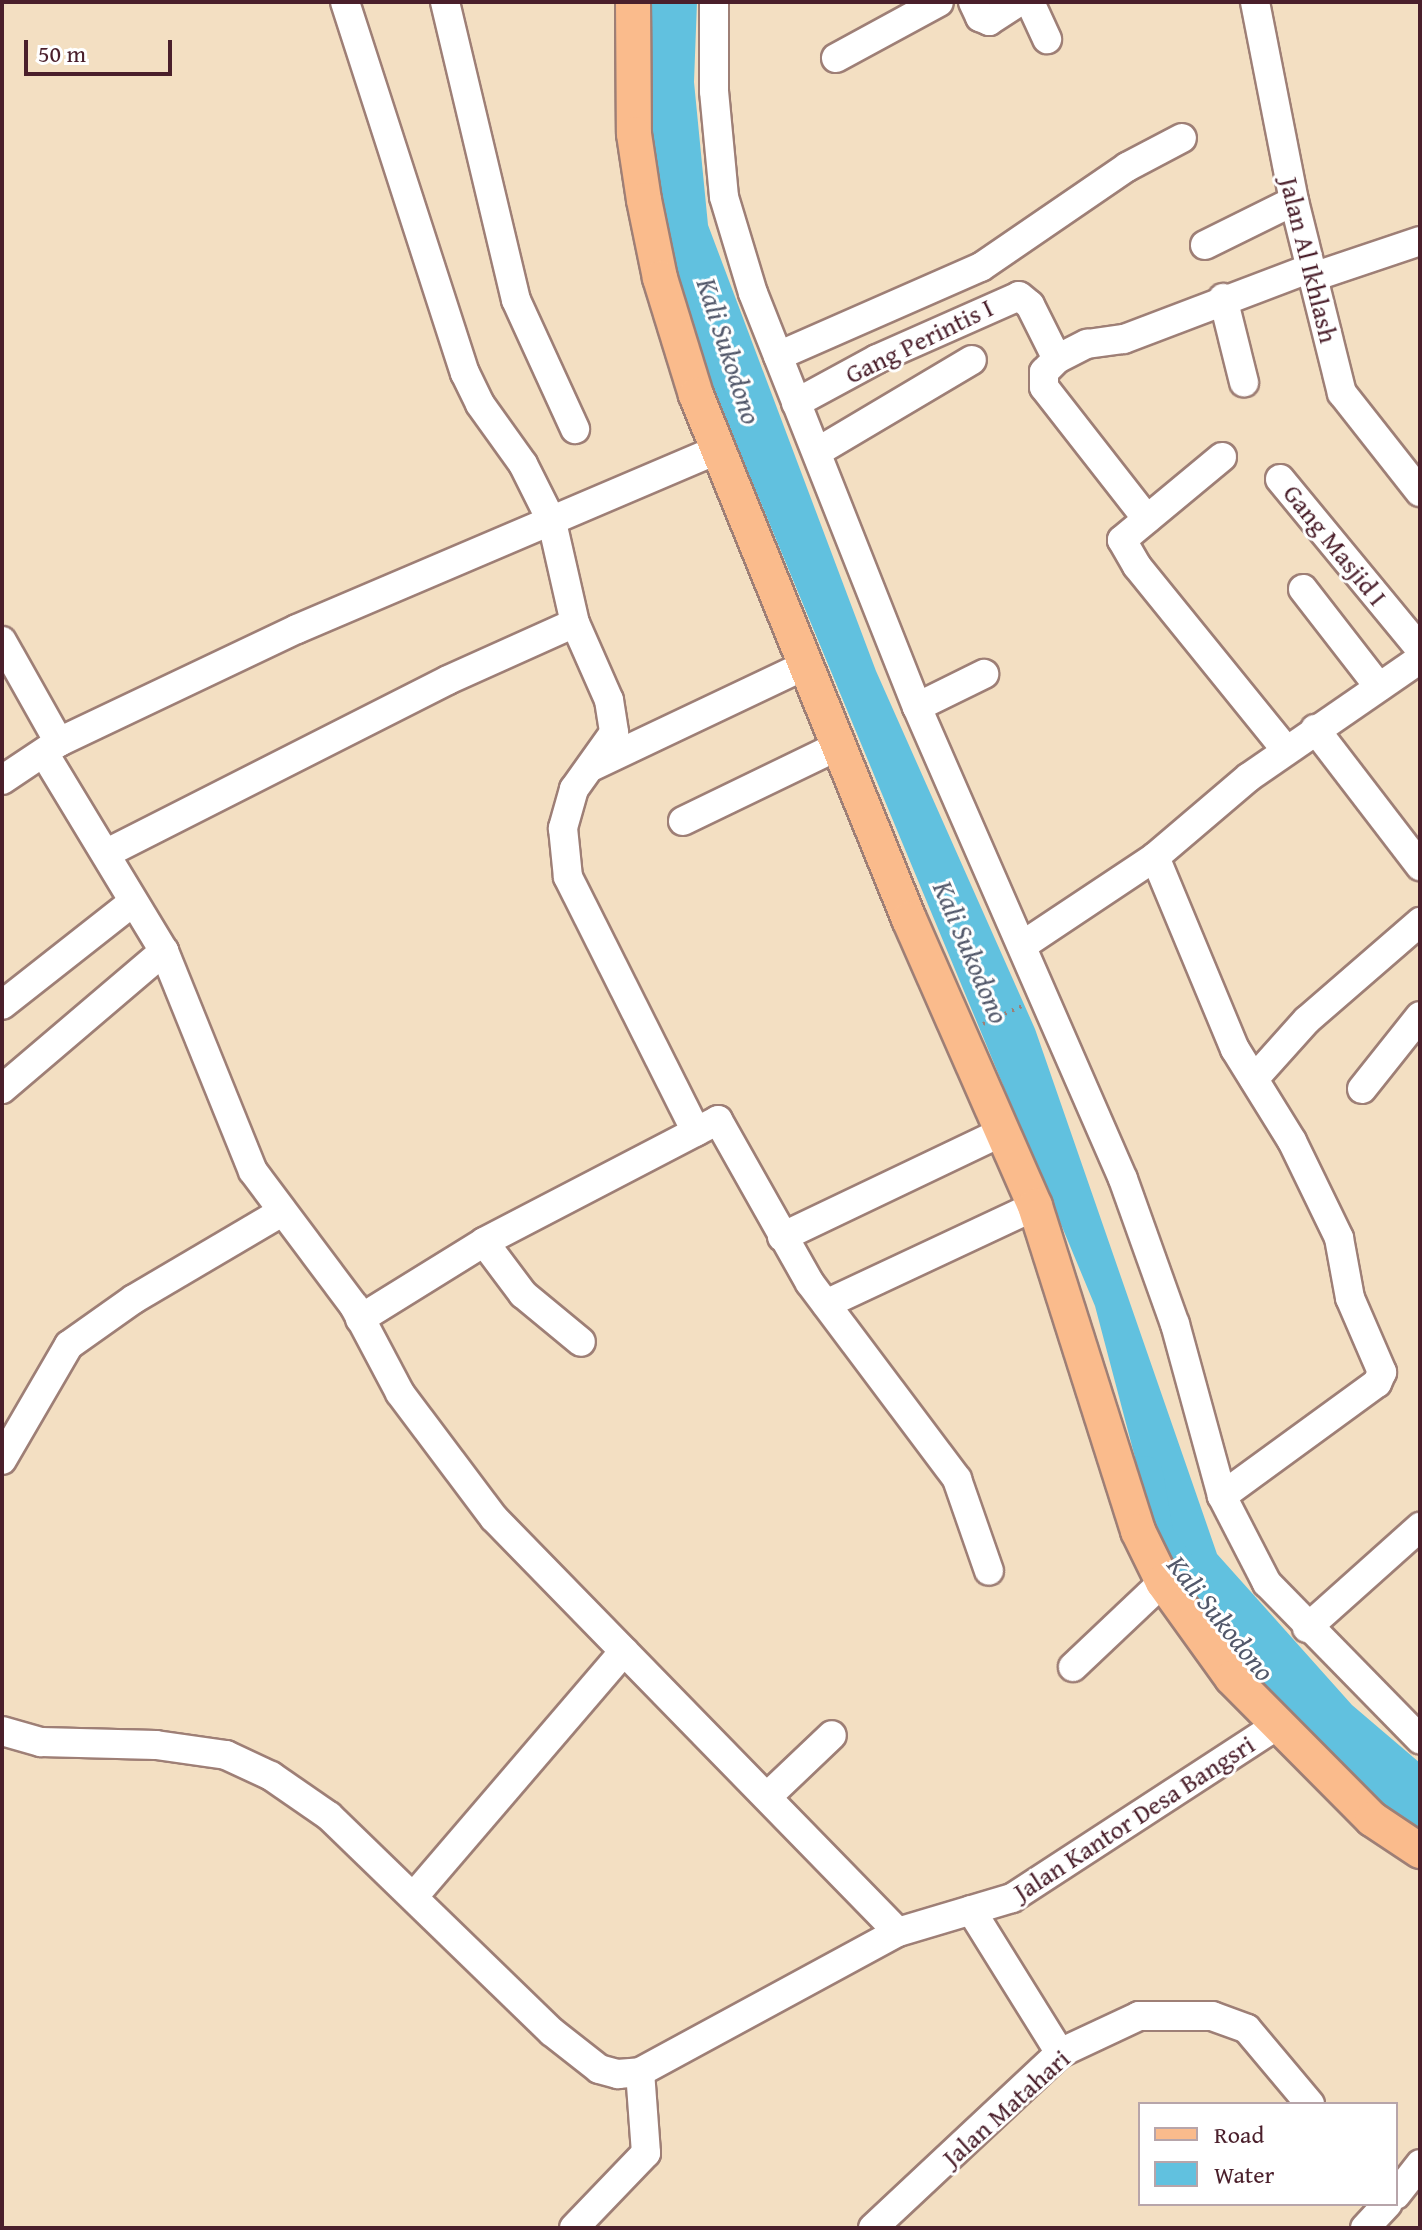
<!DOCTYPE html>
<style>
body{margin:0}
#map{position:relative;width:1422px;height:2230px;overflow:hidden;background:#f3dfc2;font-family:"Gentium Book Plus",serif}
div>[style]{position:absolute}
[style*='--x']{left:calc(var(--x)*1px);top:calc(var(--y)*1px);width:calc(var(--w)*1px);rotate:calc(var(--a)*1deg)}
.water>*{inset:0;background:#61c1df}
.river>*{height:36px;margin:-18px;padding:0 18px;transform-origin:18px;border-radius:18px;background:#61c1df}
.path>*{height:4px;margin-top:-2px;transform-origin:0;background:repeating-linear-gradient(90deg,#9e7f76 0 2px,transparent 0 8px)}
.roads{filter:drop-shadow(2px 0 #9e7f76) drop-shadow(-2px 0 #9e7f76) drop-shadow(0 2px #9e7f76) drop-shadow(0 -2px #9e7f76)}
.minor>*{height:28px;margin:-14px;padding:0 14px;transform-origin:14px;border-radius:14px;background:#fff}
.major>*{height:34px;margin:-17px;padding:0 17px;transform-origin:17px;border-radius:17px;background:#fabb8c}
span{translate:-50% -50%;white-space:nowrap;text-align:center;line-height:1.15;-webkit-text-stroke:6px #fff;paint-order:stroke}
.street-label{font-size:26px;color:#4a1f2b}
.water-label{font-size:28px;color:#52586a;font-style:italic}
.frame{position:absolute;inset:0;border:4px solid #4a1f2b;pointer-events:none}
.legend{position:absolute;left:1138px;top:2102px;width:260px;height:104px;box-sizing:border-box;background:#fff;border:2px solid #b7a5aa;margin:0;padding:10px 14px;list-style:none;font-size:24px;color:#4a1f2b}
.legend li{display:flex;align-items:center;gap:16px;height:40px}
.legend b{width:40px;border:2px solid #b7a5aa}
.scale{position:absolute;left:24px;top:40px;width:148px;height:36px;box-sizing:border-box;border:4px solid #4a1f2b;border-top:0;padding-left:10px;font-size:24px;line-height:28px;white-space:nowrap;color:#4a1f2b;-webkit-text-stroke:6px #fff;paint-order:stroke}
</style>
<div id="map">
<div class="water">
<i style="clip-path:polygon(647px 2px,697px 2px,694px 82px,708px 225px,876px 671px,1035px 1029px,1217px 1554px,1352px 1705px,1420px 1763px,1420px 1835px,1390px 1819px,1239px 1671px,1151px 1518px,1095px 1306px,679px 306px,653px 166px)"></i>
</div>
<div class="river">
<i style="--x:1145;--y:1474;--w:63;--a:79.9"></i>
<i style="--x:1156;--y:1536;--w:97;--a:54.2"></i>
</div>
<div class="path">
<i style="--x:983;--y:1024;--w:43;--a:-24.8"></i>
</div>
<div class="roads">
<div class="minor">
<i style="--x:345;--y:2;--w:390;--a:72.1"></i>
<i style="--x:465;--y:373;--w:34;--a:64"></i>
<i style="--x:480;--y:404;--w:74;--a:54.4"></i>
<i style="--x:523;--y:464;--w:65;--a:63.4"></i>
<i style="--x:552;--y:522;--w:104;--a:77.2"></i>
<i style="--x:575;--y:623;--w:84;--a:66.2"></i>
<i style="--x:609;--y:700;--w:33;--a:81"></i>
<i style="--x:614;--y:733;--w:69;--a:125.5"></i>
<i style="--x:574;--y:789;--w:41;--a:105.8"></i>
<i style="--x:563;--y:828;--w:49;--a:84.2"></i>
<i style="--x:568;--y:877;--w:285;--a:63.3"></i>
<i style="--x:445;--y:2;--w:306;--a:76.6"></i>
<i style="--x:516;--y:300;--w:142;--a:65.4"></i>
<i style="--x:714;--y:2;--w:89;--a:90"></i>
<i style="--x:714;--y:91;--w:106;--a:84.6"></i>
<i style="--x:724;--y:197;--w:100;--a:73.2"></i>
<i style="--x:753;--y:293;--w:445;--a:68.4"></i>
<i style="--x:917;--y:707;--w:515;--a:66.42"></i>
<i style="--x:1123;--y:1179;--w:154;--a:70.3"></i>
<i style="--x:1175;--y:1324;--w:178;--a:74.7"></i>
<i style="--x:1222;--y:1496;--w:98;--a:62.7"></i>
<i style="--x:1267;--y:1583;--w:219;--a:45.6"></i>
<i style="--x:973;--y:2;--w:17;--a:65"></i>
<i style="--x:980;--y:17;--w:10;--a:24"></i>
<i style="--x:989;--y:21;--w:35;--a:-33"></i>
<i style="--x:1030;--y:2;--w:41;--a:65.3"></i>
<i style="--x:1255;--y:2;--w:203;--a:78.9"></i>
<i style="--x:1294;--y:201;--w:198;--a:76"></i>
<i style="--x:1342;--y:393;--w:126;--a:51.8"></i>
<i style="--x:836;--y:58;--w:117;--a:-28.5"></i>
<i style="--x:1205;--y:245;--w:99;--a:-26.3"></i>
<i style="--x:1313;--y:277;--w:113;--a:-18.6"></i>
<i style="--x:1223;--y:298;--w:87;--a:76"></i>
<i style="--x:778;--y:356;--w:222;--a:-23.7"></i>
<i style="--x:981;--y:267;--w:177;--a:-34.4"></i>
<i style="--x:1127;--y:167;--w:62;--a:-27.8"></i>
<i style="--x:796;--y:403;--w:92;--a:-28.5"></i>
<i style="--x:877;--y:359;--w:155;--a:-23.9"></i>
<i style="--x:1019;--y:296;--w:14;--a:39"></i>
<i style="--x:1030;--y:305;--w:60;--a:63.4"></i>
<i style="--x:817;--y:452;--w:180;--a:-30.7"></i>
<i style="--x:1222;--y:457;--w:130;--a:140.3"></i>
<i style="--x:1122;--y:540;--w:30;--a:60"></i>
<i style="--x:1137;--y:566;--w:237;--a:51"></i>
<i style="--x:1280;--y:479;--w:220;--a:50.5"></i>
<i style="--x:1147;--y:519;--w:167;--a:-128"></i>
<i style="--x:1044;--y:387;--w:15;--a:-90"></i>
<i style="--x:1044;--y:372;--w:18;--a:-45"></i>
<i style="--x:1057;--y:359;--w:34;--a:-27"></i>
<i style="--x:1087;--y:344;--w:37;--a:-8"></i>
<i style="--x:1124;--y:339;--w:200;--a:-20.8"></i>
<i style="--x:1303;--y:589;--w:124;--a:52.2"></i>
<i style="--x:2;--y:641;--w:116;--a:60.6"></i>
<i style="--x:917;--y:707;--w:75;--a:-26.2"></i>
<i style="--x:1315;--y:729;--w:173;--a:52.5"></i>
<i style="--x:44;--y:753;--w:232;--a:58.8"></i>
<i style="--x:164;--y:951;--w:237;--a:68"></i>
<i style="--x:253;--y:1171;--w:169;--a:53.2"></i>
<i style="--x:354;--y:1306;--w:98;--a:62.1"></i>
<i style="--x:400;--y:1393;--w:156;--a:53.1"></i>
<i style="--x:494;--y:1518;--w:578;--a:45.7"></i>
<i style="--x:593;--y:766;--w:233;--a:-25.4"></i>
<i style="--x:2;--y:780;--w:69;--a:-33.7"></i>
<i style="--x:59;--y:742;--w:263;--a:-25.4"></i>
<i style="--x:297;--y:629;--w:458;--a:-23.1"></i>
<i style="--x:683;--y:821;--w:172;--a:-25.8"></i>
<i style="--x:107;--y:853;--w:382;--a:-26.9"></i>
<i style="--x:448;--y:680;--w:139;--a:-24.2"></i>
<i style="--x:1155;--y:857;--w:208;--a:67.4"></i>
<i style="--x:1235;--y:1049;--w:108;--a:58.2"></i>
<i style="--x:1292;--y:1141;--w:108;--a:64.1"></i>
<i style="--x:1339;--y:1238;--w:61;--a:79.6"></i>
<i style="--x:1350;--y:1298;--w:81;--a:66.6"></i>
<i style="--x:1382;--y:1372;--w:12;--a:114"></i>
<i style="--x:1377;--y:1383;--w:192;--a:143.9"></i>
<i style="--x:1023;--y:945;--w:159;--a:-33.7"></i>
<i style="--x:1155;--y:857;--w:123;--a:-40.4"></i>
<i style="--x:1249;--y:777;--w:208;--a:-34.6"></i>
<i style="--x:2;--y:1005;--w:167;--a:-38.2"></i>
<i style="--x:1254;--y:1079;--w:79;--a:-48.1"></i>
<i style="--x:1307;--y:1020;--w:150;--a:-40.9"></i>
<i style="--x:2;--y:1089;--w:213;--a:-40.4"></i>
<i style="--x:1362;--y:1089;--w:93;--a:-51.5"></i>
<i style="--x:782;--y:1237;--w:244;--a:-25.5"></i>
<i style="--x:484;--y:1242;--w:65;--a:53.1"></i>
<i style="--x:523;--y:1294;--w:75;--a:39.6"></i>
<i style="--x:826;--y:1304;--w:231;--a:-25.1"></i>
<i style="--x:360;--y:1319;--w:146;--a:-31.8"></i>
<i style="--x:484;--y:1242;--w:264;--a:-27.5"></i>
<i style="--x:718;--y:1120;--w:187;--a:60.6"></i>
<i style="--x:810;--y:1283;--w:245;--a:53.1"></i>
<i style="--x:957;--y:1479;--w:97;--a:70.8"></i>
<i style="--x:2;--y:1460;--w:133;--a:-59.8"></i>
<i style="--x:69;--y:1345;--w:80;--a:-35.3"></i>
<i style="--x:134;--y:1299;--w:169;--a:-30.5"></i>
<i style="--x:1307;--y:1628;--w:152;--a:-41.8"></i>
<i style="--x:1073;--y:1667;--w:124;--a:-43.4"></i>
<i style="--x:2;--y:1731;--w:41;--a:15.8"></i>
<i style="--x:41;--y:1742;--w:115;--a:1.5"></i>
<i style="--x:156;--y:1745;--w:71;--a:8.1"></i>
<i style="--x:226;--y:1755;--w:50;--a:25"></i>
<i style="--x:271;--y:1776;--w:70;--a:34.6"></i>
<i style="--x:329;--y:1816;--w:310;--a:44.1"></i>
<i style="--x:552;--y:2032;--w:60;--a:38.2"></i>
<i style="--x:599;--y:2069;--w:20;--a:15"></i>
<i style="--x:618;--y:2074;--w:22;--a:-5"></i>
<i style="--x:640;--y:2072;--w:294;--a:-28.5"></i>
<i style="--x:898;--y:1932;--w:119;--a:-16.6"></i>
<i style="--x:1012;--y:1898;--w:319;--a:-33.1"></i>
<i style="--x:768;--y:1796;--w:88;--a:-43.6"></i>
<i style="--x:415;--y:1895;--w:321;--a:-49.4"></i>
<i style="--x:971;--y:1910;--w:168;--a:58.1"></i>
<i style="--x:1396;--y:2195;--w:39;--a:-52"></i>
<i style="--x:574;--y:2228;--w:104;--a:-46.2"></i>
<i style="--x:646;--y:2153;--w:81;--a:-94.2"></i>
<i style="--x:873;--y:2228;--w:256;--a:-43.1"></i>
<i style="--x:1060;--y:2053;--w:87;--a:-25.1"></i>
<i style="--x:1139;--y:2016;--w:73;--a:0"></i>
<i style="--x:1212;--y:2016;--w:37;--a:20"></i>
<i style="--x:1247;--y:2029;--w:98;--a:50"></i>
<i style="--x:1365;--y:2228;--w:33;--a:-47"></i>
</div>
<div class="major">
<i style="--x:633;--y:2;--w:132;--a:89.6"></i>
<i style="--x:634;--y:134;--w:67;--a:81.4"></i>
<i style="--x:644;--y:200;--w:80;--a:78.4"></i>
<i style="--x:660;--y:278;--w:122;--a:72.9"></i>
<i style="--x:696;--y:395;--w:566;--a:67.88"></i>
<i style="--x:909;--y:919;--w:313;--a:66.3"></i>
<i style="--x:1035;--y:1206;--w:341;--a:72.4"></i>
<i style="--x:1138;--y:1531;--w:57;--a:63.9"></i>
<i style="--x:1163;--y:1582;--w:118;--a:54.3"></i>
<i style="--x:1232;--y:1678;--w:199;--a:45.2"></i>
<i style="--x:1372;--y:1819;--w:58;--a:33.7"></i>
</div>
</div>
<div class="street-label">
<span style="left:1309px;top:260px;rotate:76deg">Jalan Al Ikhlash</span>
<span style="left:919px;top:341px;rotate:-26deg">Gang Perintis I</span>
<span style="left:1335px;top:545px;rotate:51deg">Gang Masjid I</span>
<span style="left:1134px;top:1818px;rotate:-33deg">Jalan Kantor Desa Bangsri</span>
<span style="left:1006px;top:2108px;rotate:-42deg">Jalan Matahari</span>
</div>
<div class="water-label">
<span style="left:729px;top:351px;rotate:72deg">Kali Sukodono</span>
<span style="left:971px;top:952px;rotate:67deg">Kali Sukodono</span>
<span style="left:1221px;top:1618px;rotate:51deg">Kali Sukodono</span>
</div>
<div class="frame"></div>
<ul class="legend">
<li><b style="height:10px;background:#fabb8c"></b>Road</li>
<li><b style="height:22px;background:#61c1df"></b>Water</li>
</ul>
<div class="scale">50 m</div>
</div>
